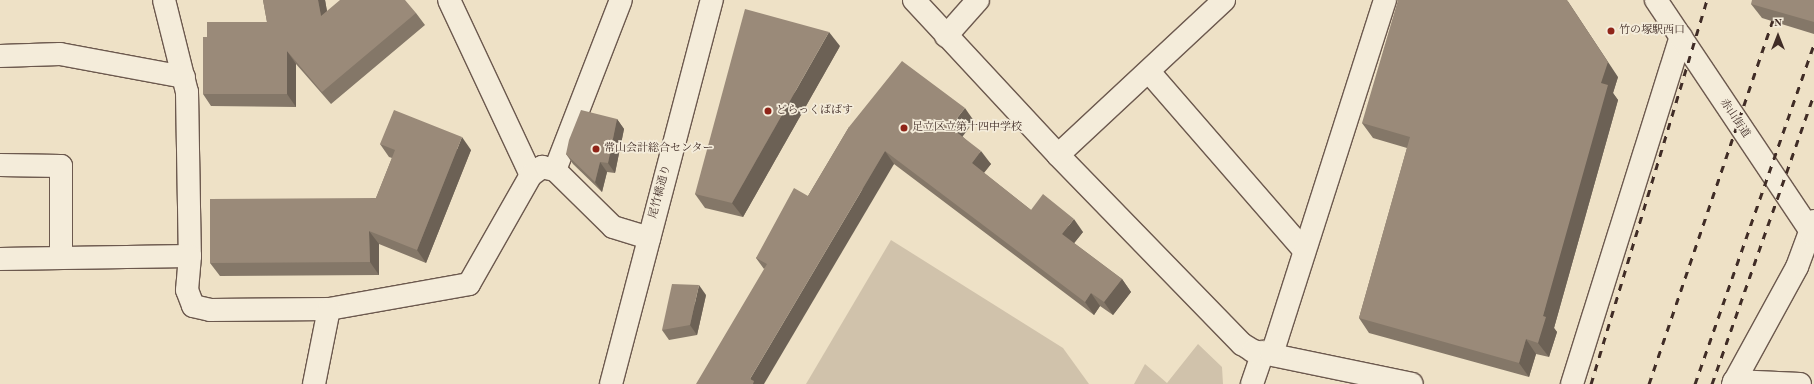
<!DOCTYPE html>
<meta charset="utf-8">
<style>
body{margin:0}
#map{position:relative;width:1814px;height:384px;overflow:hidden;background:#eee1c6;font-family:"Old Standard TT","Noto Serif JP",serif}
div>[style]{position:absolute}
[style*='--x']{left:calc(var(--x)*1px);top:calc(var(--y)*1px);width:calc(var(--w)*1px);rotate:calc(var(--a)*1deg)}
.green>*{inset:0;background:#d0c2ab}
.roads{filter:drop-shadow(1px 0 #6c594e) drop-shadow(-1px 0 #6c594e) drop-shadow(0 1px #6c594e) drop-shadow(0 -1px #6c594e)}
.minor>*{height:22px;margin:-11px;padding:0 11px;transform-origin:11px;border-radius:11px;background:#f4ecda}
.tertiary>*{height:22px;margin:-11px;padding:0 11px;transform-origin:11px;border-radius:11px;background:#f4ecda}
.secondary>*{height:22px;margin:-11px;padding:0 11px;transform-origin:11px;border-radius:11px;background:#f4ecda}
.rail>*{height:3px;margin-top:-1.5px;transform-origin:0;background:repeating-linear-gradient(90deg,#402c26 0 7px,transparent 0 14px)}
.wall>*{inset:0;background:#847768}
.shaded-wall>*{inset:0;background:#6c6155}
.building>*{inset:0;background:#9a8a79}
.dots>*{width:11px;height:11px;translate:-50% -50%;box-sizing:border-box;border:2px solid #f4ecda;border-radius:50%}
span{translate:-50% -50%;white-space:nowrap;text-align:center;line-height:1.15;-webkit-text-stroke:3.5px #f4ecda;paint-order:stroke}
.poi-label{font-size:11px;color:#402c26}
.left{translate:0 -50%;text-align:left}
.street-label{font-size:11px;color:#402c26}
.north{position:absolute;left:1758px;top:16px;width:40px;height:40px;-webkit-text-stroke:3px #f4ecda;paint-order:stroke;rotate:0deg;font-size:11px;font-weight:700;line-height:16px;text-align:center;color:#402c26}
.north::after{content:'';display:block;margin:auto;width:14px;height:18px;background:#402c26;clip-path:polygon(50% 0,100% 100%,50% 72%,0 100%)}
</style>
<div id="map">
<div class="green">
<i style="clip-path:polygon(891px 240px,1063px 348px,1089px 384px,806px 384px)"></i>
<i style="clip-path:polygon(1198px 344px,1222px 367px,1223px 384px,1134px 384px,1145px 364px,1167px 383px)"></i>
</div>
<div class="roads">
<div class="minor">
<i style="--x:164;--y:0;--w:95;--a:76"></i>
<i style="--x:187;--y:92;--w:164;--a:89"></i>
<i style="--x:449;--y:0;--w:193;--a:64.9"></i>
<i style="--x:946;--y:36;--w:48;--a:-48.4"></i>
<i style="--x:0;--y:56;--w:60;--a:-1.9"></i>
<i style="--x:60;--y:54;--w:126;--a:10.5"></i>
<i style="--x:1150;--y:73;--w:235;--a:49"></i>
<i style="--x:1058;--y:155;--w:227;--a:-43"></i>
<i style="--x:0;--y:165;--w:61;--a:0.9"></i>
<i style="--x:61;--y:166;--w:90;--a:90"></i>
<i style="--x:555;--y:170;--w:182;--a:-68.8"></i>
<i style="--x:0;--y:259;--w:190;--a:-0.9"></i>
<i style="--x:190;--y:256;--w:34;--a:95"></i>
<i style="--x:187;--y:290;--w:17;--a:69"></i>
<i style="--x:193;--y:306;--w:17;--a:13"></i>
<i style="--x:210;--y:310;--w:119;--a:-0.5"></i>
<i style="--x:329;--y:309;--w:142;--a:-10.1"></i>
<i style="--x:469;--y:284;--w:125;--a:-60.4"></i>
<i style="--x:531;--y:175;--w:14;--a:-36"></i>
<i style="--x:542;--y:167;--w:13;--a:13"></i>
<i style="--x:555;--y:170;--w:81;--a:44.5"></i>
<i style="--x:613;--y:227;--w:38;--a:17"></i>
<i style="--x:1734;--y:381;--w:66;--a:2.6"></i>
<i style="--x:314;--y:384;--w:76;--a:-78.7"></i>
<i style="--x:1252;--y:384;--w:34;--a:-71"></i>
<i style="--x:1572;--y:384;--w:364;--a:-72.6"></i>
<i style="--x:1733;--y:384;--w:133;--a:-61.3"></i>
<i style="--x:1797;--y:267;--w:49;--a:-69.7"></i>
</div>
<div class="tertiary">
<i style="--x:914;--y:0;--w:212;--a:47.1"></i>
<i style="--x:1058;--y:155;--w:264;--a:45.8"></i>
<i style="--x:1242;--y:344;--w:13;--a:32"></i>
<i style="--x:1253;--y:351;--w:162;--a:11.7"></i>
<i style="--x:1656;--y:0;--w:284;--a:56.2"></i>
<i style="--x:1272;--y:354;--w:372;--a:-72.3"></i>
</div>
<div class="secondary">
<i style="--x:611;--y:384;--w:397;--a:-75.3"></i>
</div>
</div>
<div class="rail">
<i style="--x:1591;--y:384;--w:401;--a:-73.2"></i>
<i style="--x:1649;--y:384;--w:406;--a:-71.2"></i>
<i style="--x:1695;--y:384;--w:359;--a:-70.7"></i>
<i style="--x:1712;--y:384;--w:307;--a:-70.6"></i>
</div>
<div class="wall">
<i style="clip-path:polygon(263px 0,325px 0,327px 11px,416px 13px,425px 25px,331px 104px,296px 64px,296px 107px,211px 106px,203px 94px,267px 22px)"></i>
<i style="clip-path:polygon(1814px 0,1814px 34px,1762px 18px,1751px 4px)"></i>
<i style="clip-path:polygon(840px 46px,743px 217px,705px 208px,695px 194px)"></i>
<i style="clip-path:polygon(1618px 77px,1613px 93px,1618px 100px,1554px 328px,1557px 332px,1549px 357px,1536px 354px,1529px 377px,1369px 333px,1359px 318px,1407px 148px,1373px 138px,1362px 123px)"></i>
<i style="clip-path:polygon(617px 119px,624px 129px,615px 173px,607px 172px,602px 192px,573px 164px,566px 154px)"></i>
<i style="clip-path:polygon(974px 121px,962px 136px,991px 164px,984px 173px,1031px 210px,1083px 232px,1074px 243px,1122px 279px,1131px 292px,1113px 315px,1100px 306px,1094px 315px,894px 164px,764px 269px,756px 258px,808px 196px,849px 127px)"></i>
<i style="clip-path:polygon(380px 144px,471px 150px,426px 263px,379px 244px,379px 275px,220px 276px,210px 263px,376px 198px,392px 158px,389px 157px)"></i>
<i style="clip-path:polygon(706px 295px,697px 335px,669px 340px,662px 330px)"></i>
</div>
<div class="shaded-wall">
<i style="clip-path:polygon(318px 0,325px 0,330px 29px,321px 16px)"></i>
<i style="clip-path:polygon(1567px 0,1618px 77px,1613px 93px,1618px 100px,1554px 328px,1557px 332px,1549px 357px,1538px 343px,1543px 316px,1601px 83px)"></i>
<i style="clip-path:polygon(829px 32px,840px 46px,743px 217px,732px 203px)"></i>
<i style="clip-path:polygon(287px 51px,296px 64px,296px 107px,287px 94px)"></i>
<i style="clip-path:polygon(965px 108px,974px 121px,960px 140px,950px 127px)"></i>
<i style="clip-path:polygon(617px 119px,624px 129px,615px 173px,608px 163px)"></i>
<i style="clip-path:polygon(462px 137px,471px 150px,426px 263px,417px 250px)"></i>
<i style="clip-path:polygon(885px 151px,894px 164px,764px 384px,753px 384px,750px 379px)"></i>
<i style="clip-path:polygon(981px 151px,991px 164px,981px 176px,972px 163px)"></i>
<i style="clip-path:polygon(600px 162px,607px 172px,602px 192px,595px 182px)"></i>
<i style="clip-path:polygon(1074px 219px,1083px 232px,1071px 247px,1062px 234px)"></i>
<i style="clip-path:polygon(369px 231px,379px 244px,379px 275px,370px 262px)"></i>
<i style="clip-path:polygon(1122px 279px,1131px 292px,1113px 315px,1104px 302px)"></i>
<i style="clip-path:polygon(699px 285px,706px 295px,697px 335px,690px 325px)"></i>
<i style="clip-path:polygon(1091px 293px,1100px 306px,1094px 315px,1085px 302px)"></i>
<i style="clip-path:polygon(1526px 339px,1536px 354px,1529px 377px,1519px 363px)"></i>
</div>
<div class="building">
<i style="clip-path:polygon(263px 0,318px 0,321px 16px,340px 0,405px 0,416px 13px,322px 92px,287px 51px,287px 94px,203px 94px,203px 37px,207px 37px,207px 22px,267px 22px)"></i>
<i style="clip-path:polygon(1398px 0,1567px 0,1608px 62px,1601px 83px,1608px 85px,1543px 316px,1546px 317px,1538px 343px,1526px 339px,1519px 363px,1359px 318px,1410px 137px,1362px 123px)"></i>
<i style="clip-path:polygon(1752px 0,1814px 0,1814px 22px,1751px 4px)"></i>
<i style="clip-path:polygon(745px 9px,829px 32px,732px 203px,695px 194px)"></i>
<i style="clip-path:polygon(902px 61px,965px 108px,950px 127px,981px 151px,972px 163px,1031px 210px,1043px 194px,1074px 219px,1062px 234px,1122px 279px,1104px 302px,1091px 293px,1085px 302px,885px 151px,750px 379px,754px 381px,753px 384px,696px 384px,767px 264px,756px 258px,794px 188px,808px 196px,849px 127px)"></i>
<i style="clip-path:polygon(394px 110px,462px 137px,417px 250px,369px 231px,370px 262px,210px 263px,210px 199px,376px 198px,395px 150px,380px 144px)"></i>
<i style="clip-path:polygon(581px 110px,617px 119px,608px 163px,600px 162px,595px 182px,566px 154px,569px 140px)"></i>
<i style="clip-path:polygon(672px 284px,699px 285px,690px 325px,662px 330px)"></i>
</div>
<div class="dots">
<i style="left:1611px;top:31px;background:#8f2418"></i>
<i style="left:768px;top:111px;background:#8f2418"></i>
<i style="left:904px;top:128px;background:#8f2418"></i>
<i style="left:596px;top:149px;background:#8f2418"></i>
</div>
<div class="poi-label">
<span class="left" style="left:1619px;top:31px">竹の塚駅西口</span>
<span class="left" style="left:776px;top:111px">どらっくぱぱす</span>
<span class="left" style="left:912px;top:128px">足立区立第十四中学校</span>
<span class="left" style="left:604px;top:149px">常山会計総合センター</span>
</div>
<div class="street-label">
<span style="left:1734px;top:119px;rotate:56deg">赤山街道</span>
<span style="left:661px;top:192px;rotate:-75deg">尾竹橋通り</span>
</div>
<div class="north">N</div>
</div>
